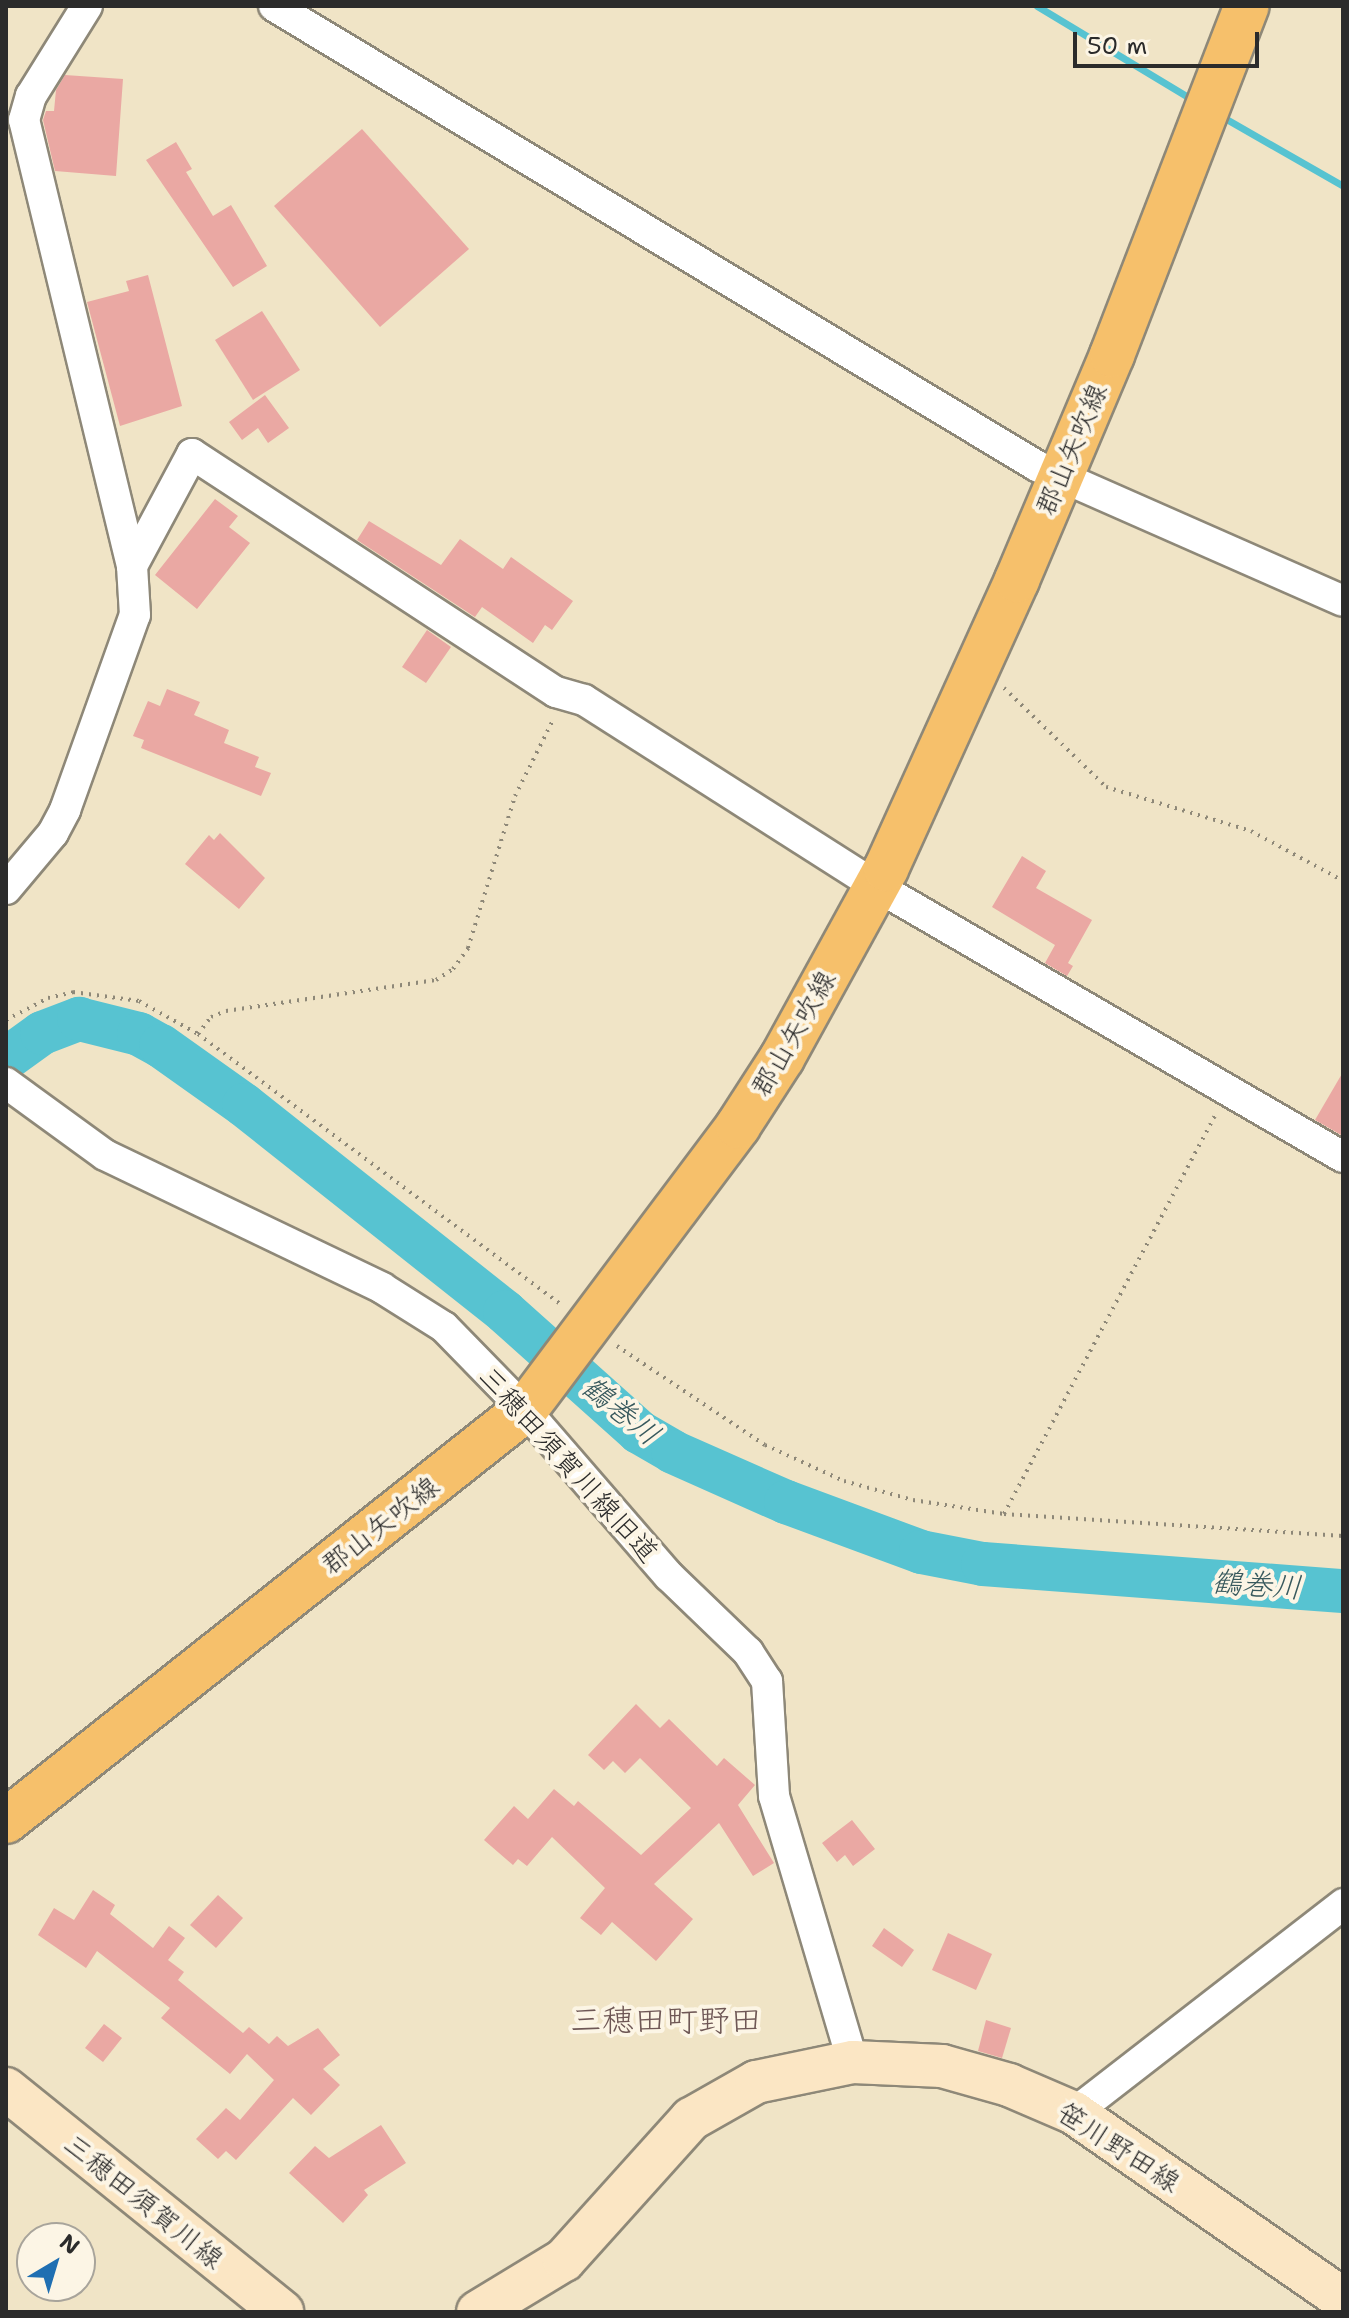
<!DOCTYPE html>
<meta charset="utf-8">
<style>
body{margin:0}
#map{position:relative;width:1349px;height:2318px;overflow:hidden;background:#f0e4c6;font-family:"Shantell Sans","Klee One",sans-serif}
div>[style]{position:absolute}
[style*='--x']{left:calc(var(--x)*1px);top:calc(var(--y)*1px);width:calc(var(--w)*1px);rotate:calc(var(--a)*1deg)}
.stream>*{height:7px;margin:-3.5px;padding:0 3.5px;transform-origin:3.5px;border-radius:3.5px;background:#57c3d1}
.river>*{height:44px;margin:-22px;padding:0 22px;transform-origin:22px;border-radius:22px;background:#57c3d1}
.building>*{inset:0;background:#eaa8a3}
.path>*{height:4px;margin-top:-2px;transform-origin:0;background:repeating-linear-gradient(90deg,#8e8878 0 2px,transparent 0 8px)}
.roads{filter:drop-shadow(2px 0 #8e8878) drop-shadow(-2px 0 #8e8878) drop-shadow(0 2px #8e8878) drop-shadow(0 -2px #8e8878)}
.street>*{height:30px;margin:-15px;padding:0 15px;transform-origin:15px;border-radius:15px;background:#fff}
.secondary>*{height:42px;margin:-21px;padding:0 21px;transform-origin:21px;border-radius:21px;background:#fbe6c4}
.primary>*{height:44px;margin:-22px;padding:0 22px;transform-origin:22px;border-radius:22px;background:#f6c06b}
span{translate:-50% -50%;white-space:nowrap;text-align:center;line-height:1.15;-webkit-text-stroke:8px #fcf5e5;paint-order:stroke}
.street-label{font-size:28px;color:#2b2b2b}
.water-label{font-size:30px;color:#38595d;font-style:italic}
.quarter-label{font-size:32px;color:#6e5755}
.frame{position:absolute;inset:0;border:8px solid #2b2b2b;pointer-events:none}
.north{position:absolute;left:16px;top:2222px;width:80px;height:80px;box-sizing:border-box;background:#fcf5e5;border:2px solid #a8a49b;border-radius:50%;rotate:38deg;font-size:22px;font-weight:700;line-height:32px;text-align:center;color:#2b2b2b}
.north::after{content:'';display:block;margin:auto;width:28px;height:36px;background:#1f6fb2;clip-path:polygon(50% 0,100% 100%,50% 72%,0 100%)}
.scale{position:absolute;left:1073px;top:32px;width:186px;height:36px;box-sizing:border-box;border:4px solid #2b2b2b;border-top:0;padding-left:10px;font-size:24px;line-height:28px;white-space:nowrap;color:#2b2b2b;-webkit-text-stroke:6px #fcf5e5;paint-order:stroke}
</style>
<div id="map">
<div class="stream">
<i style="--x:1037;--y:6;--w:186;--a:31.1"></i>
<i style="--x:1221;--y:116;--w:141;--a:29.8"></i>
</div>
<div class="river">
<i style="--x:6;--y:1059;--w:44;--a:-35.8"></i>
<i style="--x:42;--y:1033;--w:40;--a:-21"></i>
<i style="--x:79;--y:1019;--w:62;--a:14"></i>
<i style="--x:139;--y:1034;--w:25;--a:29"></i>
<i style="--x:161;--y:1046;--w:102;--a:35.4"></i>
<i style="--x:244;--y:1105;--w:333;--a:38.4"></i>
<i style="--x:505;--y:1312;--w:180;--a:41.8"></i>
<i style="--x:639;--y:1432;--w:39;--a:30"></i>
<i style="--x:673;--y:1452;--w:124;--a:23.9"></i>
<i style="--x:786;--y:1502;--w:144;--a:20.3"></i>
<i style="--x:921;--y:1552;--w:63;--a:11"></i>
<i style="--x:983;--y:1564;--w:361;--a:4.3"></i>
</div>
<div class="building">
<i style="clip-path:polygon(65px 75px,123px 79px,116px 176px,55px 171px,43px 120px,46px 111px,54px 111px,56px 90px)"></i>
<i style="clip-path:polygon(362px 129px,469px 249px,380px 327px,274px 206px)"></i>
<i style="clip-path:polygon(176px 142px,192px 169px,186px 172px,213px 216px,231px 205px,267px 266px,233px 287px,146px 160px)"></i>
<i style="clip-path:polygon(148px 275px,182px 406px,120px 426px,87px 302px,129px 291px,126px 281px)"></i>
<i style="clip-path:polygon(262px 311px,300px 370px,253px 400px,215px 340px)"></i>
<i style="clip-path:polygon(265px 395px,289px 428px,268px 443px,258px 428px,242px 440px,229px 422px)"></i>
<i style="clip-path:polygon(215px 499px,238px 516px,229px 527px,250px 543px,197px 609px,155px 575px)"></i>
<i style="clip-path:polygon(369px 521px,441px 565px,460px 539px,503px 569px,511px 557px,573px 601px,552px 630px,545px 625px,533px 643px,482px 607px,475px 617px,357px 540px)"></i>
<i style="clip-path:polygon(427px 630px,451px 647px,426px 683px,402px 667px)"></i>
<i style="clip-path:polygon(167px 689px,200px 702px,194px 715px,229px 730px,224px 743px,259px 757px,255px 767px,271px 773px,261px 796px,141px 748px,144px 740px,133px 736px,148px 701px,160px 706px)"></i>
<i style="clip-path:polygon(220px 833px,265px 878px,239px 909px,185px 864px,209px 835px,214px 840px)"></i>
<i style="clip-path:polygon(1022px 856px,1046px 871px,1036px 888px,1092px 920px,1068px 963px,1073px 966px,1067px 976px,1045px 963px,1055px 945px,992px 907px)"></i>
<i style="clip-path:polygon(1343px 1072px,1343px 1136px,1315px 1120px)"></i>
<i style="clip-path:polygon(636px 1704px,660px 1728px,669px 1719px,717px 1766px,724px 1758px,755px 1785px,738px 1805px,774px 1863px,753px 1876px,719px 1823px,654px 1884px,693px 1919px,656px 1961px,612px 1922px,601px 1935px,580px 1918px,605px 1888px,552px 1837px,527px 1866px,518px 1859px,513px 1865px,484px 1840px,514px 1806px,528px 1819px,554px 1789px,574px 1806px,578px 1801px,641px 1855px,691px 1808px,640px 1758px,625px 1773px,613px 1761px,604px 1770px,588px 1755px)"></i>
<i style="clip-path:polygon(852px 1820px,875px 1849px,853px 1866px,845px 1855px,837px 1862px,822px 1843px)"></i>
<i style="clip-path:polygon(93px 1890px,115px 1905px,110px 1914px,153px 1948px,169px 1926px,185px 1938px,168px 1960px,184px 1972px,178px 1980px,243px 2033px,249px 2027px,269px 2044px,277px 2036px,288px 2046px,318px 2028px,340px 2055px,323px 2069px,340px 2085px,311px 2115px,293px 2098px,236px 2160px,226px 2151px,218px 2159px,196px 2139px,226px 2108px,240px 2120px,274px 2080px,247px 2054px,230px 2074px,161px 2018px,170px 2008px,97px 1951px,86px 1968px,38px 1935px,54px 1908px,74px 1920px)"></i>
<i style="clip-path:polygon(218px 1895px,243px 1918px,216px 1948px,190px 1925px)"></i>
<i style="clip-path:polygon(884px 1928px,914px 1950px,902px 1967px,872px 1946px)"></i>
<i style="clip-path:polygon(948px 1933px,992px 1954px,976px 1990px,932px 1970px)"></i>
<i style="clip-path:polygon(986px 2020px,1011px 2028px,1002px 2058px,978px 2051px)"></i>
<i style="clip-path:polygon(104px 2024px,122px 2038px,103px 2062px,85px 2048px)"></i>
<i style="clip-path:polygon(381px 2125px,406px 2163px,364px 2190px,368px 2195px,343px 2223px,289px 2173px,315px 2146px,329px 2158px)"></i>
</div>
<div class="path">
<i style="--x:1004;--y:688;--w:142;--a:44.1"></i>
<i style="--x:1106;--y:787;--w:152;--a:16.9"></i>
<i style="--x:1251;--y:831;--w:105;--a:28.5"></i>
<i style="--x:6;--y:1020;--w:47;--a:-27.6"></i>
<i style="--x:48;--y:998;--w:26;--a:-13"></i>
<i style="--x:73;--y:992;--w:67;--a:7.8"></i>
<i style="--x:139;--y:1001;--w:68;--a:29.2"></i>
<i style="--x:198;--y:1034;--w:453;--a:36.7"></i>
<i style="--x:198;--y:1034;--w:21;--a:-53"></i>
<i style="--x:211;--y:1017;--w:16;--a:-22"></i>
<i style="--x:226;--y:1011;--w:212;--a:-8.4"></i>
<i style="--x:436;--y:980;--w:20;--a:-33"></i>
<i style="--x:453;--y:969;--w:26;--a:-54"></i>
<i style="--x:468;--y:948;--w:159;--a:-72.8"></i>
<i style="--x:515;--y:796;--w:87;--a:-63.4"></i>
<i style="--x:617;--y:1346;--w:178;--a:33.8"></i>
<i style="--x:765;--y:1445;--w:87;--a:24.5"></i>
<i style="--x:844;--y:1481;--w:72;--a:15.4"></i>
<i style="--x:913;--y:1500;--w:92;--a:8.7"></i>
<i style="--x:1004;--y:1514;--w:340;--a:3.7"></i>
<i style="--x:1004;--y:1514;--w:454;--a:-62.1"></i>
</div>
<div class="roads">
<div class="street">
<i style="--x:274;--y:6;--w:891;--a:31.09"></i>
<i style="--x:1037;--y:466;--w:334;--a:23.8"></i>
<i style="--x:132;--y:566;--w:127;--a:-61.8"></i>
<i style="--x:192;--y:454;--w:435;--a:33.2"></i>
<i style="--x:556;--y:692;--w:29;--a:16"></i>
<i style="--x:584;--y:700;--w:346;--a:32.5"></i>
<i style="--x:876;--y:886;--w:540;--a:30.13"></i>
<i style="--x:6;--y:889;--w:73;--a:-50"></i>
<i style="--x:53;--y:833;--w:26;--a:-62"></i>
<i style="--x:65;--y:810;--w:207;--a:-70.3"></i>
<i style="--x:135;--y:615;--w:49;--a:-93.5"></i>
<i style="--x:132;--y:566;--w:459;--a:-103.6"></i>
<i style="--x:24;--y:120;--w:25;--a:-74"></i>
<i style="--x:31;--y:96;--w:106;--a:-58.1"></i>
<i style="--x:6;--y:1083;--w:122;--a:36"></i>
<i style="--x:105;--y:1155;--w:307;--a:25.6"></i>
<i style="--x:382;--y:1288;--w:73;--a:32.2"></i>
<i style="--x:444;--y:1327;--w:116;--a:45.7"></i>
<i style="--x:525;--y:1410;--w:220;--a:49.1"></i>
<i style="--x:669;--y:1576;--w:110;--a:43.9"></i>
<i style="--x:748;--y:1652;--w:35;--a:57"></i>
<i style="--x:767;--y:1681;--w:115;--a:86.5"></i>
<i style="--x:774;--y:1796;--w:277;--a:73.5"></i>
<i style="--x:1074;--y:2113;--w:341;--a:-37.8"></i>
</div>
<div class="secondary">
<i style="--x:6;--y:2089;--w:355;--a:38.9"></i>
<i style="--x:478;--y:2312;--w:100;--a:-31.2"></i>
<i style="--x:564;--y:2260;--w:190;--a:-48"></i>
<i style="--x:691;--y:2119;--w:75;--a:-29.6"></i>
<i style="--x:756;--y:2082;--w:99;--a:-11.7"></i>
<i style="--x:853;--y:2062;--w:89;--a:2.6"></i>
<i style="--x:942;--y:2066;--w:70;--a:15.8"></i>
<i style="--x:1009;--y:2085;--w:71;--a:23.3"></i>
<i style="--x:1074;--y:2113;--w:327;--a:34.7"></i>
</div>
<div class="primary">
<i style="--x:6;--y:1821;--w:662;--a:-38.38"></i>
<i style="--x:525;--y:1410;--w:355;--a:-53.1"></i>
<i style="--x:738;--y:1126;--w:81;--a:-57.1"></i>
<i style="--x:782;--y:1058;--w:216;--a:-61.2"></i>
<i style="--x:886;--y:869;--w:317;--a:-65.6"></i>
<i style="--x:1017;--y:580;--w:244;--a:-67.1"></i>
<i style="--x:1112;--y:355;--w:374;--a:-68.9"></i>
</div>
</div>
<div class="street-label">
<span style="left:1071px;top:449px;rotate:-67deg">郡山矢吹線</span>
<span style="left:793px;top:1033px;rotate:-60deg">郡山矢吹線</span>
<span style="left:569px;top:1464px;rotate:48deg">三穂田須賀川線旧道</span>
<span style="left:380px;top:1525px;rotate:-38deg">郡山矢吹線</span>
<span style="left:1119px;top:2147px;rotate:33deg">笹川野田線</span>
<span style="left:144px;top:2201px;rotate:39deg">三穂田須賀川線</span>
</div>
<div class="water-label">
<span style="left:621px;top:1411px;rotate:39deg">鶴巻川</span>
<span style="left:1257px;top:1585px;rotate:4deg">鶴巻川</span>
</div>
<div class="quarter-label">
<span style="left:666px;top:2020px">三穂田町野田</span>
</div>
<div class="frame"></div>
<div class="north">N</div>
<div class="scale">50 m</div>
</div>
